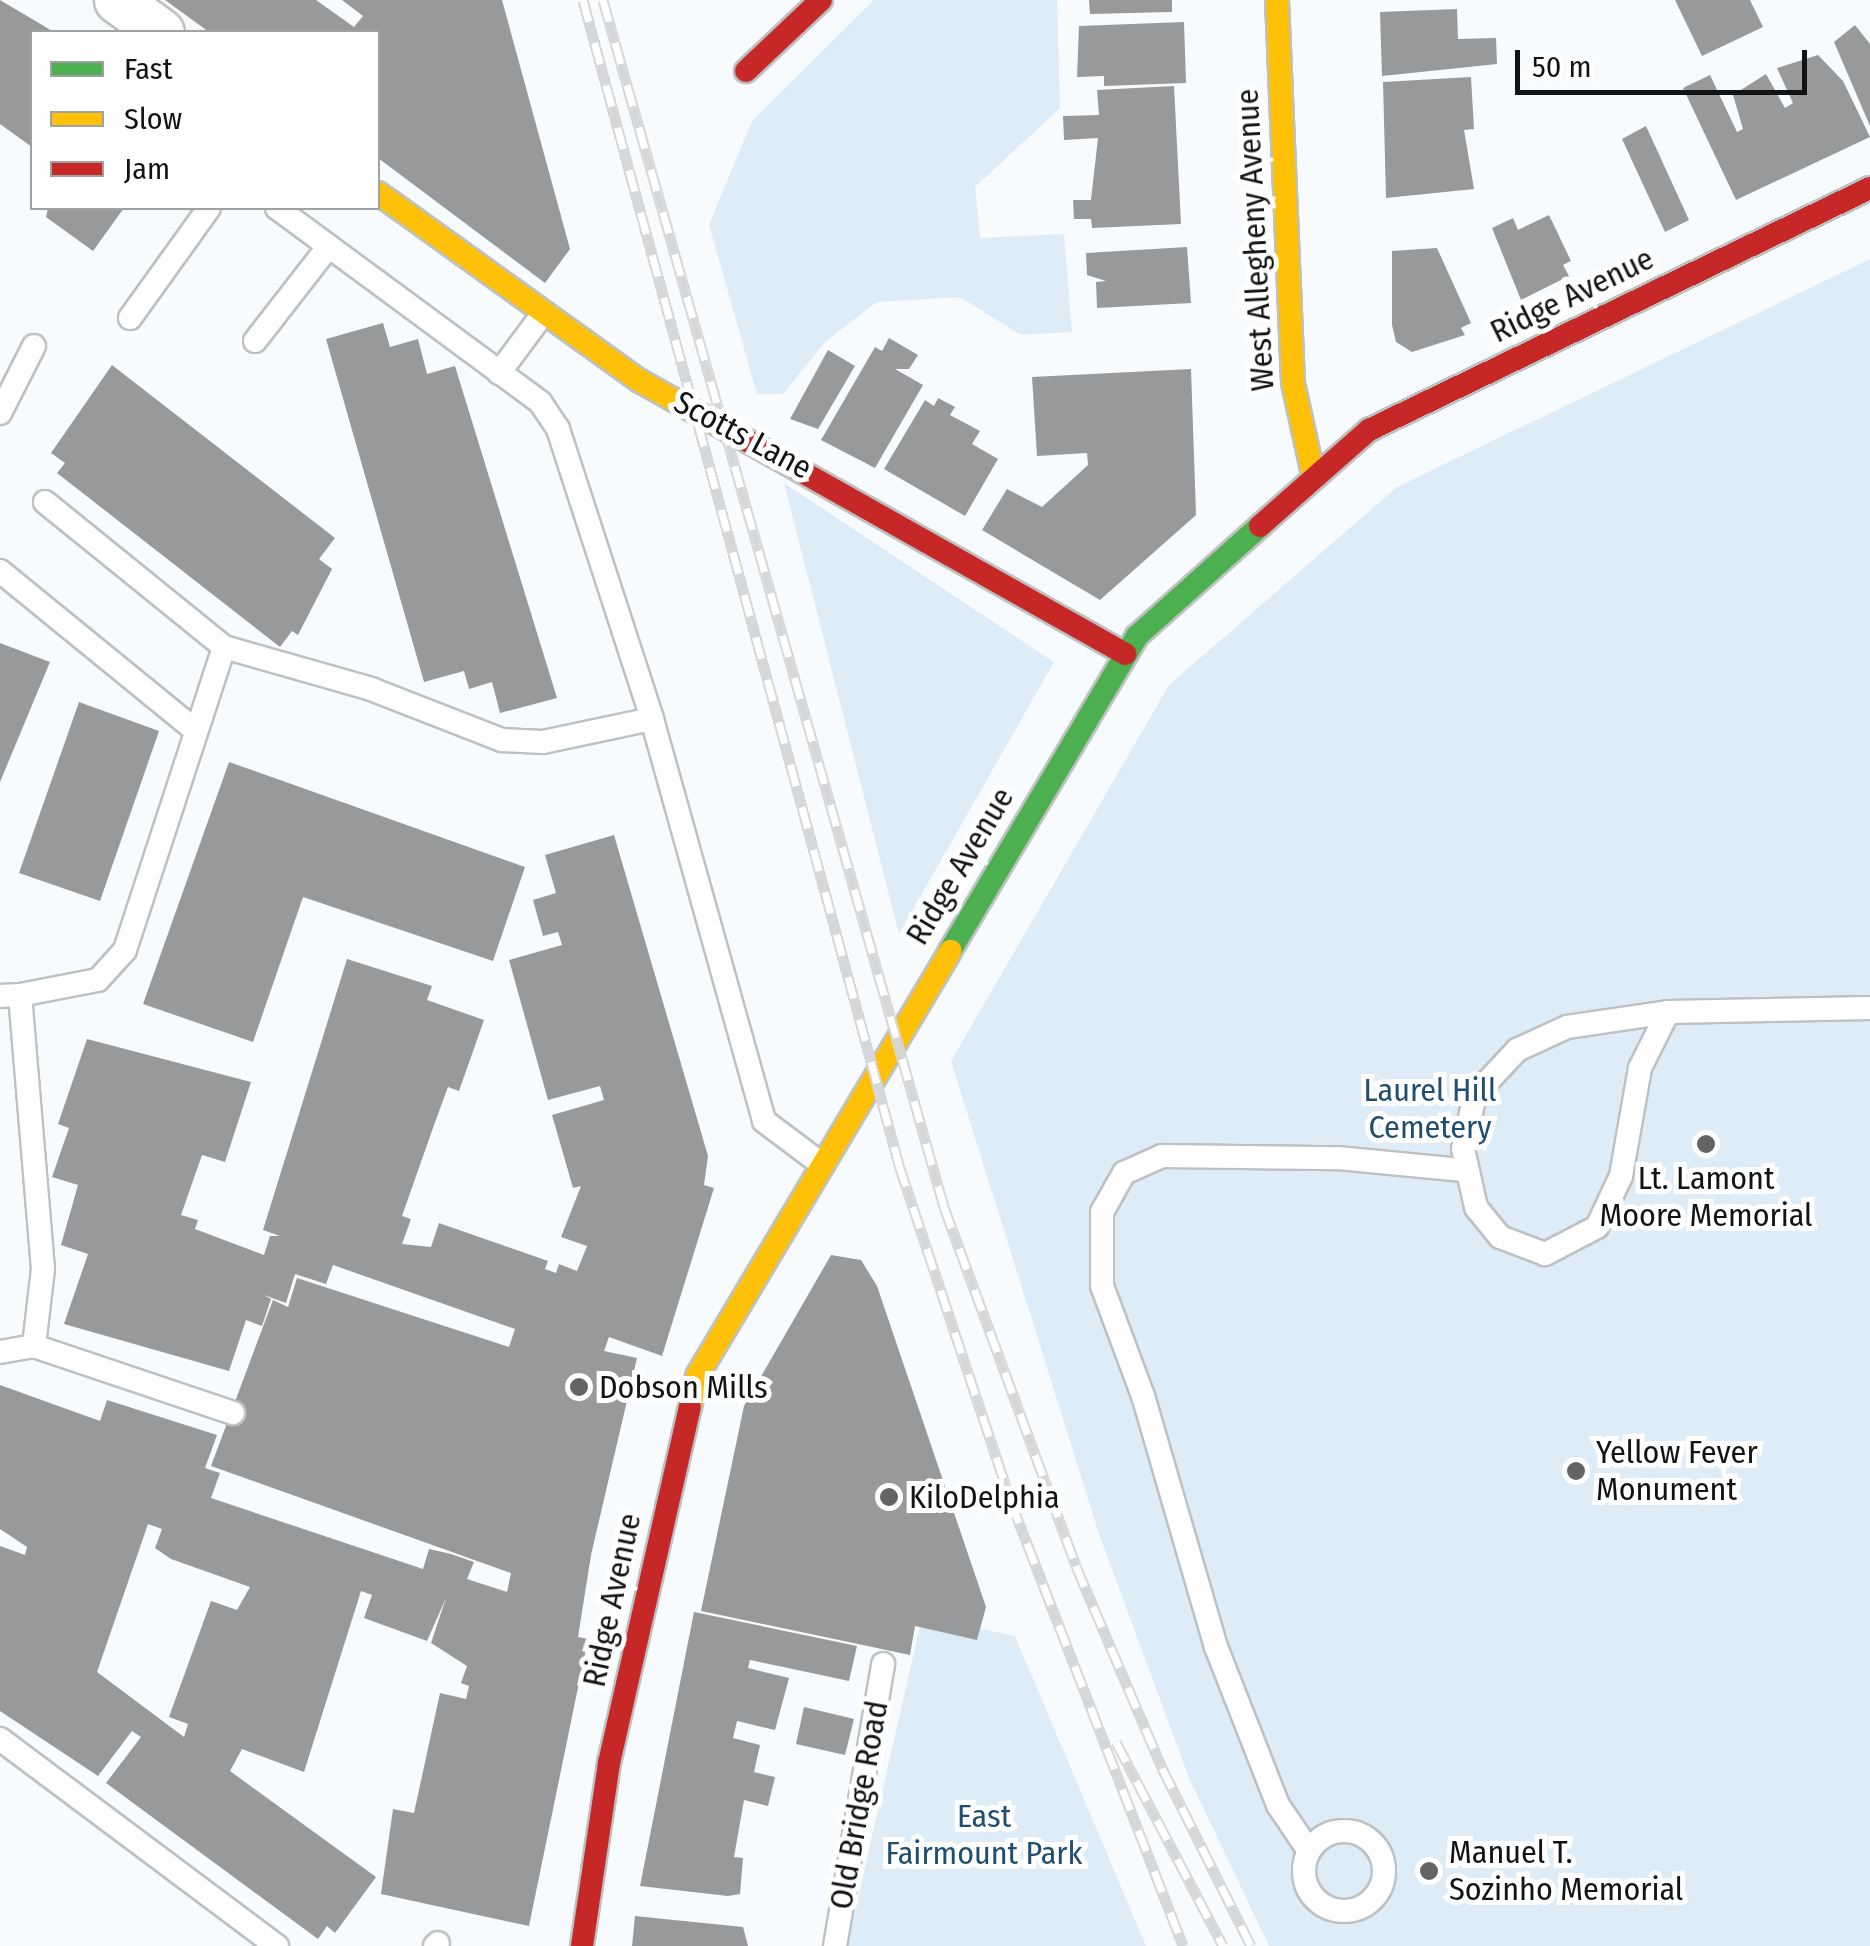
<!DOCTYPE html>
<style>
body{margin:0}
#map{position:relative;width:1870px;height:1946px;overflow:hidden;background:#f8fbfd;font-family:"Fira Sans Condensed",sans-serif}
div>[style]{position:absolute}
[style*='--x']{left:calc(var(--x)*1px);top:calc(var(--y)*1px);width:calc(var(--w)*1px);rotate:calc(var(--a)*1deg)}
.green>*{inset:0;background:#deecf7}
.building>*{inset:0;background:#97999a}
.roads{filter:drop-shadow(2px 0 #bec1c2) drop-shadow(-2px 0 #bec1c2) drop-shadow(0 2px #bec1c2) drop-shadow(0 -2px #bec1c2)}
.lane>*{height:22px;margin:-11px;padding:0 11px;transform-origin:11px;border-radius:11px;background:#fefeff}
.lane>.ring{margin:-11px;padding:0;box-sizing:content-box;background:none;border:22px solid #fefeff;border-radius:50%}
.street>*{height:45px;margin:-22.5px;padding:0 22.5px;transform-origin:22.5px;border-radius:22.5px;background:#fefeff}
.fast>*{height:22px;margin:-11px;padding:0 11px;transform-origin:11px;border-radius:11px;background:#4caf50}
.slow>*{height:22px;margin:-11px;padding:0 11px;transform-origin:11px;border-radius:11px;background:#ffc107}
.jam>*{height:22px;margin:-11px;padding:0 11px;transform-origin:11px;border-radius:11px;background:#c62828}
.rail>*{height:11px;margin-top:-5.5px;transform-origin:0;background:repeating-linear-gradient(90deg,#fff 0 22px,#d6d7d8 0 44px);box-sizing:border-box;border-block:2px solid #d6d7d8}
.dots>*{width:28px;height:28px;translate:-50% -50%;box-sizing:border-box;border:5px solid #fff;border-radius:50%}
span{translate:-50% -50%;white-space:nowrap;text-align:center;line-height:1.15;-webkit-text-stroke:10px #fff;paint-order:stroke}
.street-label{font-size:32px;color:#111314}
.park-label{font-size:32px;color:#204e71}
.poi-label{font-size:32px;color:#111314}
.left{translate:0 -50%;text-align:left}
.legend{position:absolute;left:30px;top:30px;width:350px;height:180px;box-sizing:border-box;background:#fff;border:2px solid #a0a1a1;margin:0;padding:12px 18px;list-style:none;font-size:30px;color:#111314}
.legend li{display:flex;align-items:center;gap:20px;height:50px}
.legend b{width:50px;border:2px solid #a0a1a1}
.scale{position:absolute;left:1515px;top:50px;width:292px;height:45px;box-sizing:border-box;border:5px solid #111314;border-top:0;padding-left:12px;font-size:30px;line-height:35px;white-space:nowrap;color:#111314;-webkit-text-stroke:8px #fff;paint-order:stroke}
</style>
<div id="map">
<div class="green">
<i style="clip-path:polygon(874px 0,1057px 0,1060px 108px,975px 187px,980px 238px,1064px 234px,1072px 332px,1021px 335px,960px 297px,877px 302px,826px 341px,783px 394px,757px 394px,709px 225px,752px 121px)"></i>
<i style="clip-path:polygon(1870px 259px,1870px 1946px,1269px 1946px,1189px 1778px,1099px 1534px,951px 1061px,1169px 685px,1397px 487px)"></i>
<i style="clip-path:polygon(784px 483px,1054px 662px,899px 934px)"></i>
<i style="clip-path:polygon(922px 1617px,1015px 1636px,1146px 1946px,847px 1946px)"></i>
</div>
<div class="building">
<i style="clip-path:polygon(0 0,54px 32px,32px 32px,32px 147px,0 124px)"></i>
<i style="clip-path:polygon(165px 0,316px 0,354px 27px,363px 16px,342px 0,502px 0,570px 249px,545px 283px,378px 158px,378px 32px,209px 32px)"></i>
<i style="clip-path:polygon(1089px 0,1172px 0,1172px 12px,1090px 14px)"></i>
<i style="clip-path:polygon(1675px 0,1750px 0,1763px 27px,1702px 56px)"></i>
<i style="clip-path:polygon(1457px 9px,1458px 39px,1496px 38px,1497px 64px,1382px 76px,1380px 12px)"></i>
<i style="clip-path:polygon(1184px 22px,1186px 83px,1104px 86px,1104px 76px,1077px 77px,1079px 26px)"></i>
<i style="clip-path:polygon(1855px 25px,1870px 44px,1870px 126px,1834px 42px)"></i>
<i style="clip-path:polygon(1818px 55px,1843px 81px,1870px 137px,1736px 200px,1683px 88px,1710px 75px,1737px 132px,1743px 129px,1733px 95px,1766px 74px,1785px 108px,1793px 103px,1777px 68px)"></i>
<i style="clip-path:polygon(1471px 77px,1474px 129px,1464px 130px,1474px 189px,1386px 198px,1383px 82px)"></i>
<i style="clip-path:polygon(1174px 86px,1181px 224px,1092px 228px,1091px 219px,1074px 219px,1073px 200px,1091px 200px,1098px 138px,1064px 140px,1063px 116px,1099px 115px,1097px 90px)"></i>
<i style="clip-path:polygon(1646px 126px,1689px 220px,1665px 232px,1622px 139px)"></i>
<i style="clip-path:polygon(48px 208px,124px 208px,93px 251px,46px 217px)"></i>
<i style="clip-path:polygon(1549px 215px,1571px 261px,1563px 265px,1569px 276px,1521px 300px,1492px 228px,1513px 218px,1518px 230px)"></i>
<i style="clip-path:polygon(1187px 247px,1191px 303px,1097px 308px,1096px 282px,1106px 281px,1087px 275px,1086px 253px)"></i>
<i style="clip-path:polygon(1437px 248px,1471px 323px,1461px 328px,1465px 335px,1412px 352px,1396px 342px,1392px 325px,1392px 251px)"></i>
<i style="clip-path:polygon(383px 323px,390px 347px,418px 339px,427px 374px,455px 366px,557px 698px,500px 713px,492px 682px,469px 689px,464px 671px,424px 682px,326px 339px)"></i>
<i style="clip-path:polygon(889px 338px,918px 355px,909px 369px,895px 369px,923px 385px,875px 468px,821px 440px,875px 347px,882px 351px)"></i>
<i style="clip-path:polygon(828px 350px,855px 366px,818px 429px,790px 419px)"></i>
<i style="clip-path:polygon(112px 365px,335px 538px,319px 559px,332px 569px,298px 635px,292px 631px,280px 647px,57px 473px,65px 463px,51px 453px)"></i>
<i style="clip-path:polygon(1191px 369px,1196px 515px,1100px 600px,982px 530px,1007px 489px,1042px 507px,1088px 465px,1087px 453px,1037px 456px,1032px 377px)"></i>
<i style="clip-path:polygon(938px 398px,955px 407px,950px 415px,980px 431px,972px 444px,998px 459px,965px 516px,884px 469px,925px 400px,934px 406px)"></i>
<i style="clip-path:polygon(0 643px,50px 662px,0 782px)"></i>
<i style="clip-path:polygon(79px 702px,159px 731px,100px 901px,19px 873px)"></i>
<i style="clip-path:polygon(229px 762px,525px 867px,493px 961px,303px 897px,253px 1042px,143px 1004px)"></i>
<i style="clip-path:polygon(evenodd,614px 835px,708px 1156px,704px 1185px,714px 1188px,662px 1356px,609px 1337px,604px 1351px,637px 1358px,591px 1555px,578px 1637px,588px 1639px,529px 1926px,381px 1894px,393px 1809px,414px 1813px,440px 1693px,466px 1699px,469px 1686px,461px 1683px,467px 1666px,431px 1643px,446px 1598px,427px 1641px,364px 1618px,372px 1595px,361px 1591px,304px 1772px,242px 1749px,230px 1771px,376px 1877px,335px 1933px,327px 1926px,318px 1939px,106px 1783px,141px 1737px,132px 1731px,98px 1776px,0 1711px,0 1546px,25px 1555px,27px 1547px,0 1529px,0 1385px,100px 1421px,107px 1400px,217px 1435px,205px 1468px,220px 1473px,211px 1498px,423px 1569px,429px 1549px,451px 1554px,474px 1562px,467px 1579px,507px 1592px,511px 1573px,211px 1466px,273px 1300px,288px 1307px,297px 1278px,509px 1347px,515px 1329px,333px 1265px,326px 1284px,295px 1274px,286px 1303px,264px 1295px,271px 1299px,262px 1326px,246px 1320px,229px 1371px,64px 1324px,88px 1254px,61px 1245px,78px 1185px,52px 1177px,69px 1128px,58px 1124px,87px 1039px,251px 1082px,225px 1162px,202px 1155px,181px 1215px,198px 1220px,195px 1229px,264px 1255px,270px 1236px,280px 1236px,263px 1230px,347px 959px,432px 986px,427px 1000px,484px 1020px,459px 1091px,448px 1087px,434px 1125px,402px 1216px,411px 1219px,402px 1244px,431px 1247px,439px 1223px,548px 1261px,545px 1269px,556px 1273px,559px 1264px,577px 1271px,587px 1246px,561px 1237px,581px 1186px,573px 1188px,552px 1115px,604px 1100px,600px 1086px,548px 1100px,509px 960px,562px 945px,558px 932px,543px 936px,533px 900px,556px 893px,545px 855px,614px 835px,148px 1524px,162px 1529px,155px 1548px,171px 1559px,250px 1587px,237px 1610px,211px 1601px,169px 1717px,188px 1724px,184px 1737px,97px 1672px,148px 1524px)"></i>
<i style="clip-path:polygon(831px 1255px,861px 1260px,877px 1286px,986px 1607px,977px 1640px,915px 1626px,910px 1655px,701px 1611px,744px 1406px)"></i>
<i style="clip-path:polygon(694px 1612px,857px 1646px,849px 1681px,750px 1660px,748px 1668px,789px 1678px,775px 1730px,737px 1721px,733px 1738px,760px 1745px,754px 1772px,775px 1777px,768px 1806px,744px 1800px,734px 1857px,743px 1858px,740px 1894px,728px 1896px,640px 1886px)"></i>
<i style="clip-path:polygon(804px 1707px,854px 1719px,845px 1755px,796px 1744px)"></i>
<i style="clip-path:polygon(635px 1916px,743px 1927px,748px 1946px,632px 1946px)"></i>
</div>
<div class="roads">
<div class="lane">
<i style="--x:277;--y:208;--w:327;--a:36.4"></i>
<i style="--x:540;--y:402;--w:32;--a:56"></i>
<i style="--x:558;--y:429;--w:305;--a:72"></i>
<i style="--x:652;--y:719;--w:417;--a:74.4"></i>
<i style="--x:764;--y:1121;--w:70;--a:36.9"></i>
<i style="--x:130;--y:318;--w:135;--a:-54.3"></i>
<i style="--x:255;--y:341;--w:120;--a:-52.1"></i>
<i style="--x:499;--y:373;--w:72;--a:-53.4"></i>
<i style="--x:0;--y:413;--w:75;--a:-63.1"></i>
<i style="--x:45;--y:502;--w:230;--a:39"></i>
<i style="--x:224;--y:647;--w:153;--a:15.9"></i>
<i style="--x:371;--y:689;--w:141;--a:21.3"></i>
<i style="--x:502;--y:740;--w:41;--a:2.8"></i>
<i style="--x:543;--y:742;--w:111;--a:-11.9"></i>
<i style="--x:0;--y:571;--w:250;--a:39.2"></i>
<i style="--x:20;--y:995;--w:79;--a:-10.9"></i>
<i style="--x:98;--y:980;--w:40;--a:-48"></i>
<i style="--x:125;--y:950;--w:319;--a:-71.9"></i>
<i style="--x:0;--y:996;--w:20;--a:-3"></i>
<i style="--x:20;--y:995;--w:275;--a:85.2"></i>
<i style="--x:43;--y:1269;--w:78;--a:96.7"></i>
<i style="--x:1668;--y:1012;--w:63;--a:116.6"></i>
<i style="--x:1640;--y:1068;--w:110;--a:100"></i>
<i style="--x:1621;--y:1176;--w:56;--a:115.2"></i>
<i style="--x:1597;--y:1227;--w:59;--a:152.6"></i>
<i style="--x:1545;--y:1254;--w:48;--a:-159.3"></i>
<i style="--x:1500;--y:1237;--w:38;--a:-129"></i>
<i style="--x:1476;--y:1207;--w:59;--a:-102.6"></i>
<i style="--x:1463;--y:1149;--w:55;--a:-77.5"></i>
<i style="--x:1475;--y:1095;--w:62;--a:-47"></i>
<i style="--x:1517;--y:1050;--w:55;--a:-24.7"></i>
<i style="--x:1567;--y:1027;--w:102;--a:-8.4"></i>
<i style="--x:1668;--y:1012;--w:202;--a:-1.1"></i>
<i style="--x:0;--y:1352;--w:35;--a:-10"></i>
<i style="--x:34;--y:1346;--w:210;--a:18.6"></i>
<i style="--x:0;--y:1739;--w:346;--a:36.8"></i>
<i class="ring" style="left:1304px;top:1831px;width:58px;height:58px"></i>
<i style="--x:1309;--y:1851;--w:55;--a:-124"></i>
<i style="--x:1278;--y:1805;--w:170;--a:-111.4"></i>
<i style="--x:1216;--y:1647;--w:261;--a:-106.2"></i>
<i style="--x:1143;--y:1396;--w:117;--a:-110.4"></i>
<i style="--x:1102;--y:1286;--w:74;--a:-90"></i>
<i style="--x:1102;--y:1212;--w:45;--a:-60.6"></i>
<i style="--x:1124;--y:1173;--w:42;--a:-24.1"></i>
<i style="--x:1162;--y:1156;--w:176;--a:0.7"></i>
<i style="--x:1338;--y:1158;--w:126;--a:5.5"></i>
<i style="--x:435;--y:1946;--w:4;--a:-45"></i>
<i style="--x:835;--y:1946;--w:286;--a:-80.3"></i>
</div>
<div class="street">
<i style="--x:117;--y:0;--w:54;--a:36"></i>
</div>
<div class="fast">
<i style="--x:950;--y:951;--w:366;--a:-59.3"></i>
<i style="--x:1137;--y:636;--w:165;--a:-41.8"></i>
</div>
<div class="slow">
<i style="--x:1277;--y:0;--w:383;--a:87.6"></i>
<i style="--x:1293;--y:383;--w:93;--a:77.6"></i>
<i style="--x:378;--y:193;--w:322;--a:35.7"></i>
<i style="--x:640;--y:381;--w:109;--a:29.2"></i>
<i style="--x:690;--y:1407;--w:32;--a:-77"></i>
<i style="--x:697;--y:1376;--w:495;--a:-59.2"></i>
</div>
<div class="jam">
<i style="--x:746;--y:71;--w:103;--a:-43.4"></i>
<i style="--x:735;--y:434;--w:448;--a:29.4"></i>
<i style="--x:1260;--y:526;--w:145;--a:-41.4"></i>
<i style="--x:1369;--y:430;--w:556;--a:-25.78"></i>
<i style="--x:582;--y:1946;--w:185;--a:-81.6"></i>
<i style="--x:609;--y:1763;--w:365;--a:-77.2"></i>
</div>
</div>
<div class="rail">
<i style="--x:583;--y:0;--w:1207;--a:74.82"></i>
<i style="--x:899;--y:1165;--w:355;--a:71.6"></i>
<i style="--x:1011;--y:1502;--w:476;--a:68.8"></i>
<i style="--x:603;--y:0;--w:1254;--a:74.22"></i>
<i style="--x:944;--y:1207;--w:382;--a:69.8"></i>
<i style="--x:1076;--y:1566;--w:220;--a:66.9"></i>
<i style="--x:1162;--y:1768;--w:199;--a:63.4"></i>
<i style="--x:1116;--y:1742;--w:230;--a:62.3"></i>
</div>
<div class="dots">
<i style="left:1706px;top:1144px;background:#626466"></i>
<i style="left:579px;top:1387px;background:#626466"></i>
<i style="left:1576px;top:1471px;background:#626466"></i>
<i style="left:889px;top:1497px;background:#626466"></i>
<i style="left:1429px;top:1871px;background:#626466"></i>
</div>
<div class="street-label">
<span style="left:1255px;top:240px;rotate:-93deg">West Allegheny Avenue</span>
<span style="left:1572px;top:295px;rotate:-26deg">Ridge Avenue</span>
<span style="left:743px;top:435px;rotate:28deg">Scotts Lane</span>
<span style="left:960px;top:866px;rotate:-59deg">Ridge Avenue</span>
<span style="left:612px;top:1600px;rotate:-78deg">Ridge Avenue</span>
<span style="left:859px;top:1805px;rotate:-80deg">Old Bridge Road</span>
</div>
<div class="park-label">
<span style="left:1430px;top:1109px">Laurel Hill<br>Cemetery</span>
<span style="left:984px;top:1835px">East<br>Fairmount Park</span>
</div>
<div class="poi-label">
<span style="left:1706px;top:1197px">Lt. Lamont<br>Moore Memorial</span>
<span class="left" style="left:599px;top:1387px">Dobson Mills</span>
<span class="left" style="left:1596px;top:1471px">Yellow Fever<br>Monument</span>
<span class="left" style="left:909px;top:1497px">KiloDelphia</span>
<span class="left" style="left:1449px;top:1871px">Manuel T.<br>Sozinho Memorial</span>
</div>
<ul class="legend">
<li><b style="height:12px;background:#4caf50"></b>Fast</li>
<li><b style="height:12px;background:#ffc107"></b>Slow</li>
<li><b style="height:12px;background:#c62828"></b>Jam</li>
</ul>
<div class="scale">50 m</div>
</div>
